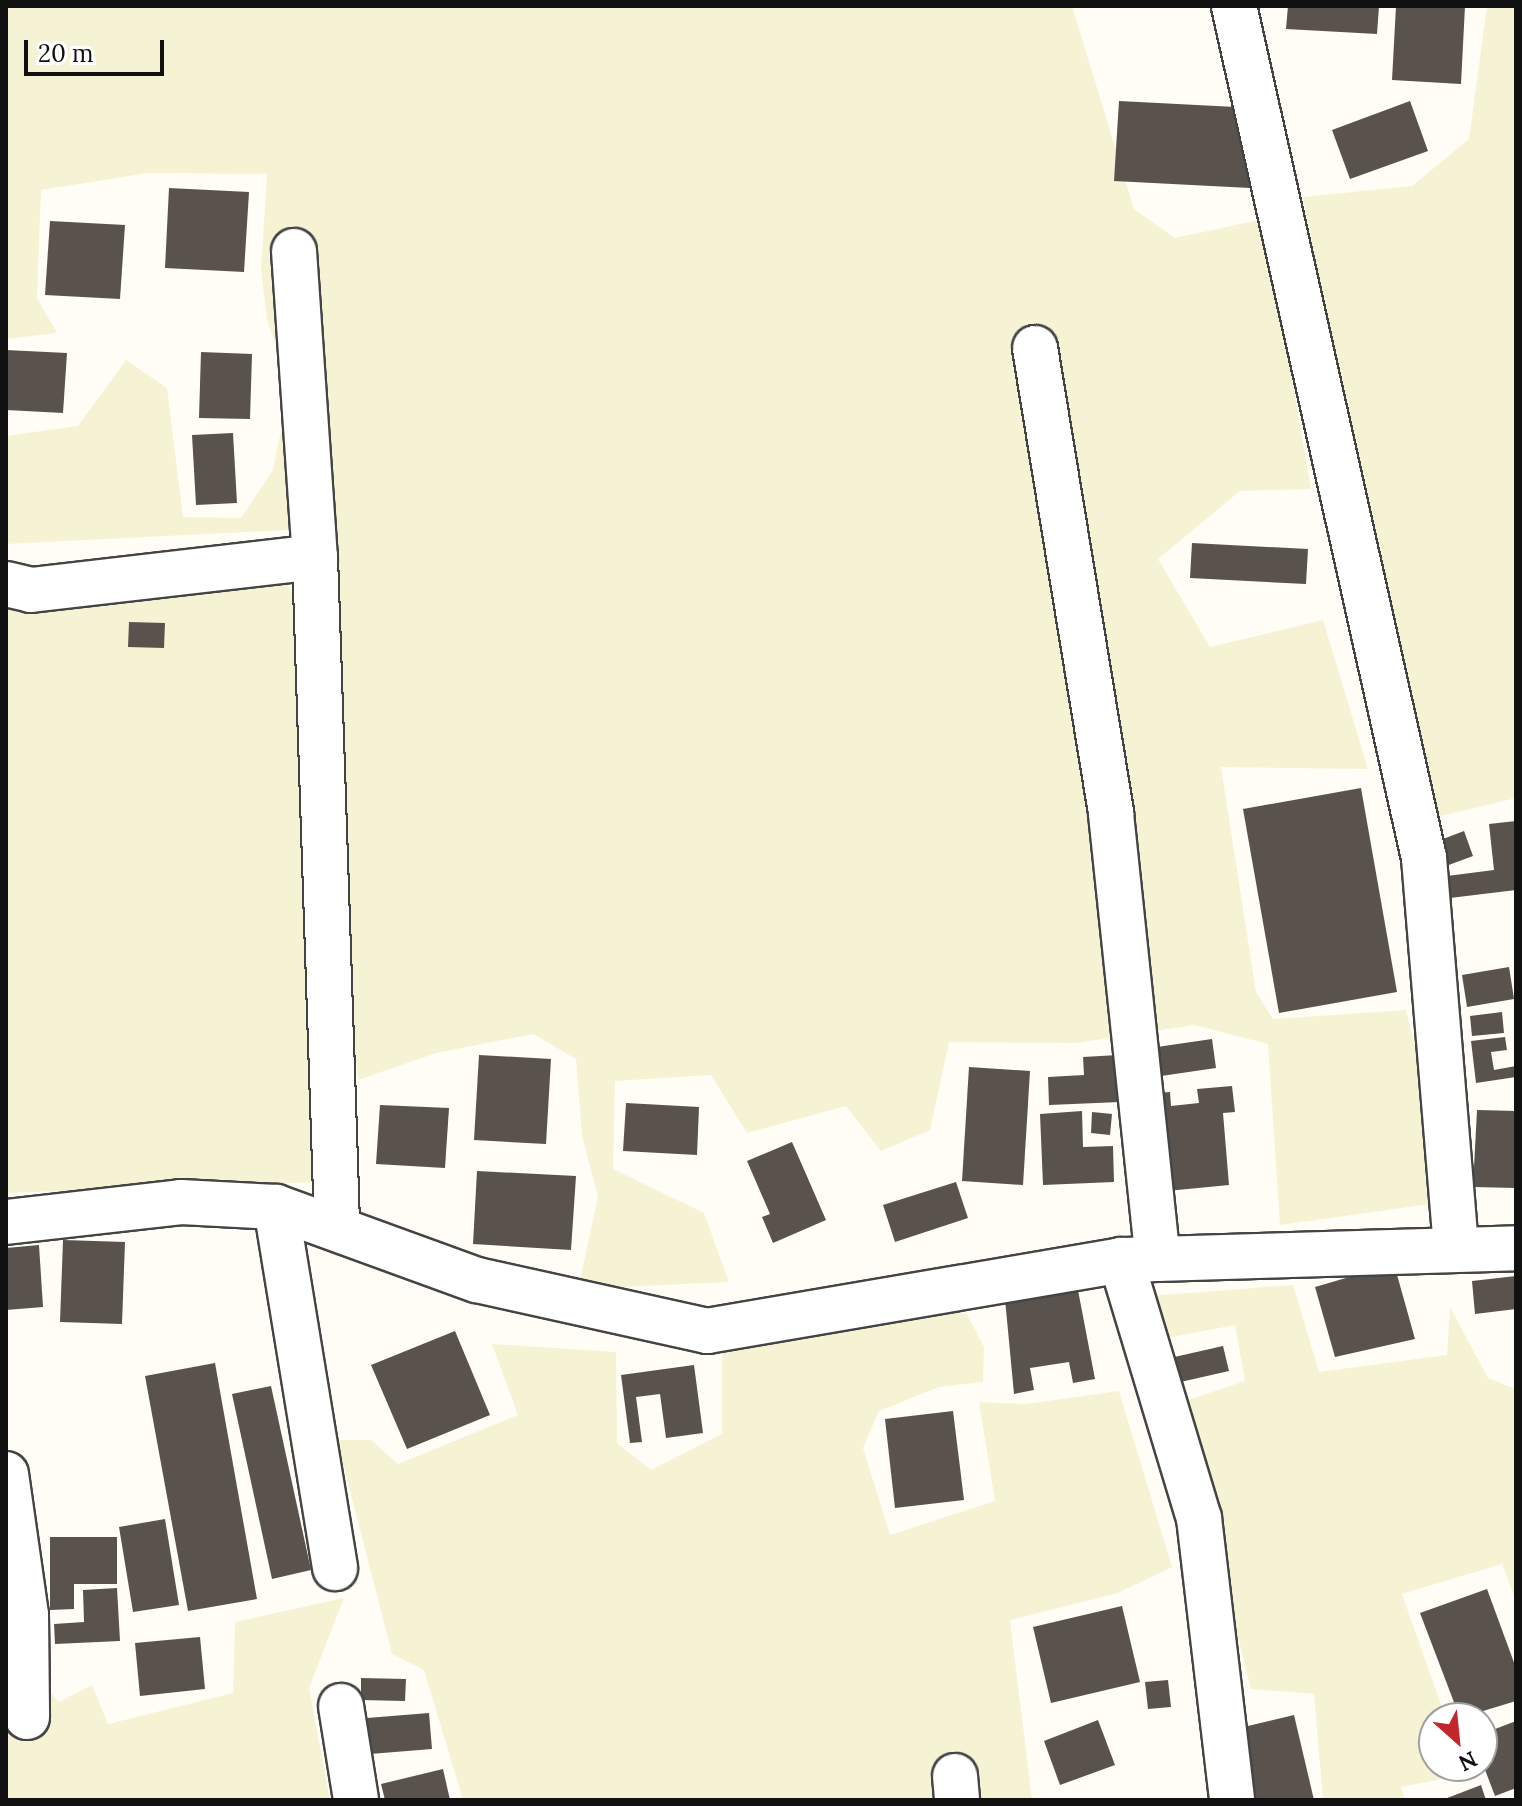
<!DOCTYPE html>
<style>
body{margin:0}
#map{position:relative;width:1522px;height:1806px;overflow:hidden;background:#fffdf5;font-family:Lora,serif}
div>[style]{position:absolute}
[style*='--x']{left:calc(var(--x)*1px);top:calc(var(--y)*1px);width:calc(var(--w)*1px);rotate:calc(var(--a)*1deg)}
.farmland>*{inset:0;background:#f6f3d4}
.building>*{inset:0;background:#5a524d}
.roads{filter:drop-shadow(2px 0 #444) drop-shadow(-2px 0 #444) drop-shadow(0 2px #444) drop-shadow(0 -2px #444)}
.minor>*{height:44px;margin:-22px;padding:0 22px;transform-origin:22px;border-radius:22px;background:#fff}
span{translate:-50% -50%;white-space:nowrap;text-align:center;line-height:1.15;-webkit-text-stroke:8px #fff;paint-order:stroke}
.frame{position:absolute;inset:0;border:8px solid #111;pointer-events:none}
.north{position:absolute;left:1418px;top:1702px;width:80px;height:80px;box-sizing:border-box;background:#fff;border:2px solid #a0a0a0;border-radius:50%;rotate:153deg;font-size:22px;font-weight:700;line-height:32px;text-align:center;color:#111}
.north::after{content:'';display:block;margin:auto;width:28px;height:36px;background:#c4262e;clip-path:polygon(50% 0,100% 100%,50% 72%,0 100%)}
.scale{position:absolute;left:24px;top:40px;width:140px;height:36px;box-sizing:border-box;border:4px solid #111;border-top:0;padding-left:10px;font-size:24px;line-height:28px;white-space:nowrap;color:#111;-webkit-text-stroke:6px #fff;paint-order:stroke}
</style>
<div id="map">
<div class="farmland">
<i style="clip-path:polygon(6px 6px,1072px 6px,1134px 209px,1175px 238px,1264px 219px,1311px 489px,1240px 491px,1158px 559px,1210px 647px,1323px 620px,1368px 769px,1221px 767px,1256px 992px,1273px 1019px,1406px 1010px,1452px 1201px,1280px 1225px,1268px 1044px,1194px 1025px,1076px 1043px,949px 1042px,930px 1130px,881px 1151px,846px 1106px,747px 1133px,711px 1075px,615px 1081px,613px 1169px,704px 1213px,729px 1282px,578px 1289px,598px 1197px,582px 1136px,576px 1059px,533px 1034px,436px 1053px,358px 1080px,307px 529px,6px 544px,6px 436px,78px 426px,126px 360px,167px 388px,183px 517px,241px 518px,273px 470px,290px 386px,267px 320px,261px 270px,267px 174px,148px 173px,41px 190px,37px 298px,57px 333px,6px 339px)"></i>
<i style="clip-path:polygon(1487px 6px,1516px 6px,1516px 798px,1416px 822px,1303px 197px,1412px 186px,1469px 139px)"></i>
<i style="clip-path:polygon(268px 550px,296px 599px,319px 1182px,6px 1193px,6px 591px)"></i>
<i style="clip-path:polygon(1293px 1285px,1319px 1372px,1447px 1355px,1450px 1307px,1488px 1378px,1516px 1389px,1516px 1601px,1502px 1564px,1402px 1594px,1444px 1713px,1434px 1718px,1434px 1766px,1445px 1766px,1447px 1778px,1401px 1787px,1405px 1800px,1323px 1800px,1314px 1694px,1251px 1689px,1179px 1403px,1245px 1381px,1235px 1325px,1167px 1338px,1149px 1296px)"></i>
<i style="clip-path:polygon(912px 1309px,967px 1314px,984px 1347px,983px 1382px,939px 1387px,879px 1411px,863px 1448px,890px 1535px,995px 1501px,979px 1402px,1026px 1404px,1119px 1391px,1172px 1567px,1118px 1593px,1010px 1620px,1032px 1800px,463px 1800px,424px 1670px,392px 1654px,337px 1440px,371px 1440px,398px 1464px,518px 1415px,492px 1344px,616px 1352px,617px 1443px,651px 1470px,722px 1434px,722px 1353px)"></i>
<i style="clip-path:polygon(344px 1598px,309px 1688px,330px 1800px,6px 1800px,6px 1644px,59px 1702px,92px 1685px,108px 1724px,233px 1693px,235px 1622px)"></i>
</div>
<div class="building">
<i style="clip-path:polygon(1288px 6px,1379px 6px,1377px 34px,1286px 29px)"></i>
<i style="clip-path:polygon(1396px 6px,1465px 6px,1461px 84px,1392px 80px)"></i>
<i style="clip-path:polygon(1119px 101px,1255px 108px,1250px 188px,1114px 181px)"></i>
<i style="clip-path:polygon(1410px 101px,1428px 151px,1350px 179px,1332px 130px)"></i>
<i style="clip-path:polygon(169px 188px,249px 192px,244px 272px,165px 268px)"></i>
<i style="clip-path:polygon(50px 221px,125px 225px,120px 299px,45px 295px)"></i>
<i style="clip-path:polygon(6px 350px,67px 353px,63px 413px,6px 410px)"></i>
<i style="clip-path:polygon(201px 352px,252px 354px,250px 419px,199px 418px)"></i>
<i style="clip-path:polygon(233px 433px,237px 503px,196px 505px,192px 435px)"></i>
<i style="clip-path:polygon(1192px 543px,1308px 549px,1306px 584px,1190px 578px)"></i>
<i style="clip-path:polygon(129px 622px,165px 623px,164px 648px,128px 647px)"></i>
<i style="clip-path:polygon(1361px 788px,1397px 992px,1279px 1013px,1243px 809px)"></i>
<i style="clip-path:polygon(1516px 821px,1516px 890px,1450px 898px,1447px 876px,1494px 870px,1489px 824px)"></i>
<i style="clip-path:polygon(1464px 831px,1473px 856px,1438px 869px,1430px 844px)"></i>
<i style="clip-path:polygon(1509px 967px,1514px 999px,1467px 1007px,1462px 975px)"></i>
<i style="clip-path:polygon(1502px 1012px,1504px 1033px,1472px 1036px,1470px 1016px)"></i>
<i style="clip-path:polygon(1505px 1037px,1507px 1050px,1491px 1052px,1494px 1070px,1516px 1066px,1516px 1077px,1476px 1083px,1471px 1041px)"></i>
<i style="clip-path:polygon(1212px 1039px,1216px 1068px,1161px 1076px,1157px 1047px)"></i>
<i style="clip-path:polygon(479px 1055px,551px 1059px,546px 1144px,474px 1140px)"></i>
<i style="clip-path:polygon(1118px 1055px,1120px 1102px,1049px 1105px,1048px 1077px,1084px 1075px,1083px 1057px)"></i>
<i style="clip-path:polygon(969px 1067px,1030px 1071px,1023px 1185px,962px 1181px)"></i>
<i style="clip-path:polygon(1232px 1086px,1235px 1112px,1223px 1113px,1229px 1185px,1167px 1191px,1157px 1093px,1170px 1092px,1171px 1106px,1199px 1103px,1197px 1089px)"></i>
<i style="clip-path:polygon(626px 1103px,699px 1107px,697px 1155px,623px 1151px)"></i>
<i style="clip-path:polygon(380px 1105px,449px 1108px,445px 1168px,376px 1164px)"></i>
<i style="clip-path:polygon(1477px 1110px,1516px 1111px,1516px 1188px,1473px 1187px)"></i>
<i style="clip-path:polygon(1082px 1111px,1083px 1147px,1113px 1146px,1114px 1182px,1043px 1185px,1040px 1114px)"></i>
<i style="clip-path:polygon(1092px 1112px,1112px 1114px,1110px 1135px,1091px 1133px)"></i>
<i style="clip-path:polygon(792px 1142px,826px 1220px,773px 1243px,762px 1217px,770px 1214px,747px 1161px)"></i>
<i style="clip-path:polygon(477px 1171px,576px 1176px,571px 1250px,473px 1244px)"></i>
<i style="clip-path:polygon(956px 1182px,968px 1218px,895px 1242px,883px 1205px)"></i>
<i style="clip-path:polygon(63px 1240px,125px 1242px,122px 1324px,60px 1322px)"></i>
<i style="clip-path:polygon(39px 1245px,43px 1307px,6px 1310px,6px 1248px)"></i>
<i style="clip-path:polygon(1394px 1264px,1415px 1339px,1335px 1357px,1315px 1287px)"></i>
<i style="clip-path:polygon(1516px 1276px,1516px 1309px,1475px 1314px,1472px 1281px)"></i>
<i style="clip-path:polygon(1077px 1285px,1095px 1379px,1073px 1383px,1069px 1362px,1030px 1368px,1034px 1390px,1014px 1394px,1005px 1299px)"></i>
<i style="clip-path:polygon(455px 1331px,490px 1415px,407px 1449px,371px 1365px)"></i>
<i style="clip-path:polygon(1223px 1346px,1229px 1371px,1176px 1383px,1170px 1358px)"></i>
<i style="clip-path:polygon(215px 1363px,257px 1599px,188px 1611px,145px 1376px)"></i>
<i style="clip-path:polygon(694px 1365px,703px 1433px,666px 1438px,660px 1394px,636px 1397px,642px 1442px,630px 1443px,621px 1375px)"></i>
<i style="clip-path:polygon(271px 1386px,311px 1570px,272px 1579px,232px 1394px)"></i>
<i style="clip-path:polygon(953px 1411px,964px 1500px,895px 1508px,885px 1419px)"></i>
<i style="clip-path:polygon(165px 1519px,179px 1605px,133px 1612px,119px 1527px)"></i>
<i style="clip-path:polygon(50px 1537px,117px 1537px,117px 1584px,74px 1584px,74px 1609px,50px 1610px)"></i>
<i style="clip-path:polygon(117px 1588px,120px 1641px,55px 1644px,54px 1624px,84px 1622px,83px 1590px)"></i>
<i style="clip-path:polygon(1487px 1589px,1516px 1668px,1516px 1701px,1460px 1718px,1420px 1613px)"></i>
<i style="clip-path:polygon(1122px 1606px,1140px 1682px,1051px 1703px,1033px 1627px)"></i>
<i style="clip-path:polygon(200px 1637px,205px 1689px,140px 1696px,135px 1643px)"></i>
<i style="clip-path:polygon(361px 1678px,406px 1679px,405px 1701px,361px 1700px)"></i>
<i style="clip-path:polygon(1168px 1680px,1171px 1707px,1148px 1709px,1145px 1682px)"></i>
<i style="clip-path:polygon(429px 1713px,432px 1749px,370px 1754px,367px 1718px)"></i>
<i style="clip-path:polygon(1294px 1715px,1314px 1800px,1247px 1800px,1231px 1730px)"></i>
<i style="clip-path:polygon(1098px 1720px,1115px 1765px,1060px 1785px,1044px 1741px)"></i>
<i style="clip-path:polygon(1516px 1721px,1516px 1788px,1495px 1796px,1482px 1762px,1482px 1734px)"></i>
<i style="clip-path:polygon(1458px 1766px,1476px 1766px,1479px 1773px,1464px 1780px)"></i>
<i style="clip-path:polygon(443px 1769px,450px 1800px,385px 1800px,381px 1784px)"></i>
<i style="clip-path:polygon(1481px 1785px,1486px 1800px,1442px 1800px)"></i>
</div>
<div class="roads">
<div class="minor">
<i style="--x:1234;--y:6;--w:873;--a:77.43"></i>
<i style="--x:1424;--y:858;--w:392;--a:85.3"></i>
<i style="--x:294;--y:251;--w:307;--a:86.1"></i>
<i style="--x:1035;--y:348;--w:472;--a:80.7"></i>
<i style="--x:1111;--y:814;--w:447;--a:84"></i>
<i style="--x:6;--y:584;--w:26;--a:13"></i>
<i style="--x:31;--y:590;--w:286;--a:-6.6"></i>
<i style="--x:315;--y:557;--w:667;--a:88.11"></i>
<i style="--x:276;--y:1207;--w:366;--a:80.7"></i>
<i style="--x:6;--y:1222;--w:176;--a:-6.5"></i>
<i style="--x:181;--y:1202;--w:95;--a:3"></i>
<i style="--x:276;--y:1207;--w:214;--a:20"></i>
<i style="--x:477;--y:1280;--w:236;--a:12.5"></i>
<i style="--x:707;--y:1331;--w:420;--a:-9.7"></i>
<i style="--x:1121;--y:1260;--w:395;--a:-1.7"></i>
<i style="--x:1121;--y:1260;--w:270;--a:73.2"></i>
<i style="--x:1199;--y:1518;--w:284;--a:83.3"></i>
<i style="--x:6;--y:1474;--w:142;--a:81.9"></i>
<i style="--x:26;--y:1615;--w:102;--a:89.4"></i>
<i style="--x:341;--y:1706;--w:95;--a:80.9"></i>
<i style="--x:955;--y:1776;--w:24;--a:85"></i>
</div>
</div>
<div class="frame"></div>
<div class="north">N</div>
<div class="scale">20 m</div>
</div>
